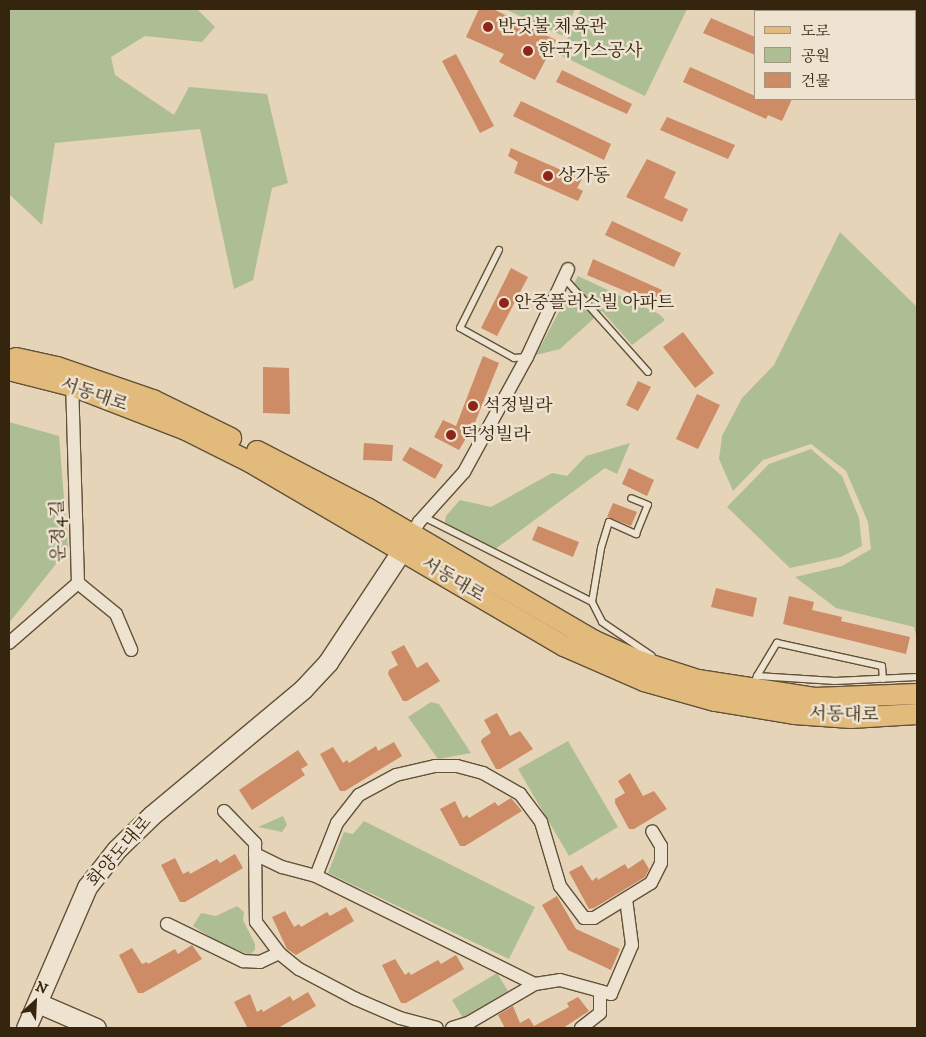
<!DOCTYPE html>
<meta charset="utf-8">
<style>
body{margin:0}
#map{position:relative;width:926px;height:1037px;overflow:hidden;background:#e5d4b7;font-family:"IM FELL DW Pica","Noto Serif KR",serif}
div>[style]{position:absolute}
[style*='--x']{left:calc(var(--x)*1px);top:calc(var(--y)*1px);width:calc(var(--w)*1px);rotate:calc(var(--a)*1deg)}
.green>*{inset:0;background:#aebe94}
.building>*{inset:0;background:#cd8b66}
.roads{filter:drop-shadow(1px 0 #615138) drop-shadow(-1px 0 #615138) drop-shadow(0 1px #615138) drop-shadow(0 -1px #615138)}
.lane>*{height:6px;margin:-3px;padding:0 3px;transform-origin:3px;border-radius:3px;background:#eee3d0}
.street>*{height:12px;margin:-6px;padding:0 6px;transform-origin:6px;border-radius:6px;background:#eee3d0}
.secondary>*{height:19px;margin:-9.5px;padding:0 9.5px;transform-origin:9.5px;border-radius:9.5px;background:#eee3d0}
.primary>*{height:20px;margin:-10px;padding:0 10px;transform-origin:10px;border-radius:10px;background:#e2ba7c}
.dots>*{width:14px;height:14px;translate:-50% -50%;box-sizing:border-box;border:2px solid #eee3d0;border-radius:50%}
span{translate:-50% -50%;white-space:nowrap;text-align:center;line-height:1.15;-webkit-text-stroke:5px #eee3d0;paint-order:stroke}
.poi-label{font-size:18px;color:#35250e}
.left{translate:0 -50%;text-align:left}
.street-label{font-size:18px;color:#35250e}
.frame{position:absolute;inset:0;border:10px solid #35250e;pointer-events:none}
.legend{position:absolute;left:754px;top:10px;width:162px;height:90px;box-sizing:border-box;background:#eee3d0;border:1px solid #a49782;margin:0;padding:6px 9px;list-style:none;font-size:15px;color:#35250e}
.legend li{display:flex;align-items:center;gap:10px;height:25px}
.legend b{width:25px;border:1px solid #a49782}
.north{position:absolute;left:10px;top:977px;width:50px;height:50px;-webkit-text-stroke:4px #eee3d0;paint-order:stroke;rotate:25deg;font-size:14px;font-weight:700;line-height:20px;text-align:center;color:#35250e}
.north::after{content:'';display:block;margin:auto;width:18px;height:22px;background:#35250e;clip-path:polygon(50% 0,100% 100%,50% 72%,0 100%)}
</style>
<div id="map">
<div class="green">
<i style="clip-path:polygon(9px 9px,197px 9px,215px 27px,202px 42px,145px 36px,111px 57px,115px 75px,174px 115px,189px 87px,267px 94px,288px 183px,272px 188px,253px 280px,234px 289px,200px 129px,55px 143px,42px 225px,9px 194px)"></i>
<i style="clip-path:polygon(505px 9px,575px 9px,563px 36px)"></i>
<i style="clip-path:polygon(581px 9px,687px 9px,645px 96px,560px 55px)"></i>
<i style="clip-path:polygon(866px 9px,916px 9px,872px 11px)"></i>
<i style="clip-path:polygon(840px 232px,917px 307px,917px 639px,914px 627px,836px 608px,795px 577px,842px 566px,871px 549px,868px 522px,846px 471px,811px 444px,763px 460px,733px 491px,719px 459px,722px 436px,742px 398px,774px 365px)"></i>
<i style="clip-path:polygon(578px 276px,659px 314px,665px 320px,632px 345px,602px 311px,560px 349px,536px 355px)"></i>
<i style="clip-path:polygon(9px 422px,59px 436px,68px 549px,9px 623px)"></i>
<i style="clip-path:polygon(630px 443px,617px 474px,605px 468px,494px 550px,444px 526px,446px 516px,460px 500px,491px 507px,552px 473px,567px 476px,586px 456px)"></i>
<i style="clip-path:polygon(811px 449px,842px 476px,859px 518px,862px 546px,841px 557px,790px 568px,727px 507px,769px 464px)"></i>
<i style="clip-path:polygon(431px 702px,439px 704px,471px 753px,438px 759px,408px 717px)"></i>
<i style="clip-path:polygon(568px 741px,618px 827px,569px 856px,518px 769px)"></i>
<i style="clip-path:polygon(283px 816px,287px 825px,282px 832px,258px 827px)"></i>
<i style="clip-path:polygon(364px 821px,535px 907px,509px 959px,328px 873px,344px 832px,353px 834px)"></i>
<i style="clip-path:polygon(237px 906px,244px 912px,243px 920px,255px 944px,255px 950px,249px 955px,215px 940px,193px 926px,201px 913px,216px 916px)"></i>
<i style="clip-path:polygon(497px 973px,508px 991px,463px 1018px,452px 1000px)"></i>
</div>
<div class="building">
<i style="clip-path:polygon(479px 9px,493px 9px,556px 40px,535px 80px,499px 62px,504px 54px,466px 37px)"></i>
<i style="clip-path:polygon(711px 18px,755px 37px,755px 55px,703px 33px)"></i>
<i style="clip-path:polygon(456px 54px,494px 126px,480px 133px,442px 61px)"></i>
<i style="clip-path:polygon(690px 67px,755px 96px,755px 99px,792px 99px,782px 121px,768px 115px,766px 119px,683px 82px)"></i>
<i style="clip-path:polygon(562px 70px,632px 104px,627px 114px,556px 82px)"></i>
<i style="clip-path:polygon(521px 101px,611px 144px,604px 160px,513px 116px)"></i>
<i style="clip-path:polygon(667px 117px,735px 145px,728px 159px,660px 130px)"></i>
<i style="clip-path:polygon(511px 148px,582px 179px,577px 188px,583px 191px,578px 201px,514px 173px,518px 162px,508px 156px)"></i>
<i style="clip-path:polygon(647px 159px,676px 172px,664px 198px,688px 209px,682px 222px,626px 197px)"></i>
<i style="clip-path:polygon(612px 221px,681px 253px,674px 267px,605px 235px)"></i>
<i style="clip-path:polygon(593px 259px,662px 290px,656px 304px,587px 275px)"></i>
<i style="clip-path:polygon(511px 268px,528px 277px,497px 336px,481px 328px)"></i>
<i style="clip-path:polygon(683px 332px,714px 373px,695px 388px,663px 347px)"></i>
<i style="clip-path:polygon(483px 356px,499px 363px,474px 425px,459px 450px,434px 437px,443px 420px,456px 426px)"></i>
<i style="clip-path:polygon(263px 367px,289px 368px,290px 414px,263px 413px)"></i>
<i style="clip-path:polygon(638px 381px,651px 387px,638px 411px,626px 405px)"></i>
<i style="clip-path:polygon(697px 394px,720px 405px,698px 449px,676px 439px)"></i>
<i style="clip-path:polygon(364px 443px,393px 445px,392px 461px,363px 460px)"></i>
<i style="clip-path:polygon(410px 447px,443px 465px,435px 479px,402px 460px)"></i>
<i style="clip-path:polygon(629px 468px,654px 480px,647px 496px,622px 484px)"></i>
<i style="clip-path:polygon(613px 503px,637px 512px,631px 526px,607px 517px)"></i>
<i style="clip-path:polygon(538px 526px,579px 542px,573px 557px,532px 540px)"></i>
<i style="clip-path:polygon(716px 588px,757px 598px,753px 617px,711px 607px)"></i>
<i style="clip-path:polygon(789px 596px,814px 602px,812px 610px,842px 617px,841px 621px,910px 637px,906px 654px,783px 624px)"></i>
<i style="clip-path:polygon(404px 645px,417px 668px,427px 662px,440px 681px,407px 701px,403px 701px,388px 674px,389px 670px,398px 665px,391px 652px)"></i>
<i style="clip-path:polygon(497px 713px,510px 736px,520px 731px,533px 749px,500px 769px,496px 769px,481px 742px,482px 739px,491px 733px,484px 720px)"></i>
<i style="clip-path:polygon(394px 742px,402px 756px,345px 791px,340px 791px,320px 754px,333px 747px,343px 763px,347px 760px,349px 763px,376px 746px,378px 751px)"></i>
<i style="clip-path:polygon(298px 750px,308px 765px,301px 769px,305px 775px,252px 810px,239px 790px)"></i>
<i style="clip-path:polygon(630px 773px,643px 796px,654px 791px,667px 809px,634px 829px,629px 829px,615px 803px,615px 799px,625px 793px,618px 781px)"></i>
<i style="clip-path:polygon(511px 798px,522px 811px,465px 846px,460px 846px,440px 809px,455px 801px,463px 818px,467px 815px,469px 818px,495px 802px,498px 806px)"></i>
<i style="clip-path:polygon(235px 854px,243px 868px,185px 902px,180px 902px,161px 865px,175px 858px,183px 874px,189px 871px,190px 874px,217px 859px,220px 863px)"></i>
<i style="clip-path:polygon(643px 859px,649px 869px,645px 877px,594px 908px,589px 909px,569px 872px,582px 865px,592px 881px,597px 877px,598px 880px,625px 864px,628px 869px)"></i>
<i style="clip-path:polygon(557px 896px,576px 929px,620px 949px,611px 970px,568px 950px,542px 905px)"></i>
<i style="clip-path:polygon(346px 907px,354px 921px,296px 955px,287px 949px,272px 917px,285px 911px,294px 927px,299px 924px,301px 927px,327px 912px,330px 916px)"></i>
<i style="clip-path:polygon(192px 945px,202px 959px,143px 993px,138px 993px,119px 955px,132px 948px,142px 964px,147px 962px,148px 964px,175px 949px,178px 954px)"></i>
<i style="clip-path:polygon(456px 955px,464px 969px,406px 1003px,401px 1003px,382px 965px,395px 959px,405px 975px,409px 972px,411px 975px,438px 960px,441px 964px)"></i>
<i style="clip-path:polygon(308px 992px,316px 1006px,278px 1028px,247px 1027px,234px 1002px,250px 994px,257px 1012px,262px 1009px,263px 1012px,290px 996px,293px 1001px)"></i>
<i style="clip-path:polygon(578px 997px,589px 1011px,563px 1028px,505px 1028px,498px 1015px,513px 1006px,520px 1023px,529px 1018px,534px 1026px,569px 1007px,567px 1003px)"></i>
</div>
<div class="roads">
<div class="lane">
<i style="--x:499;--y:250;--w:87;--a:116.6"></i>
<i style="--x:460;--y:328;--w:62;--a:29.1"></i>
<i style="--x:514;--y:358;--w:13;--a:-4"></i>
<i style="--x:564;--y:278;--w:126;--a:48.2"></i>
<i style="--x:424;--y:517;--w:188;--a:26.8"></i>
<i style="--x:592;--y:602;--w:22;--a:63"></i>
<i style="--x:602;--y:622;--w:60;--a:34.2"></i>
<i style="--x:592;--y:602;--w:55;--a:-80.5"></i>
<i style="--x:601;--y:548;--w:27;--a:-73"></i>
<i style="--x:609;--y:522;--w:30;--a:24"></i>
<i style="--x:636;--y:534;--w:31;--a:-68"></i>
<i style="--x:648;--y:505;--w:18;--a:-158"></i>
<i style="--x:757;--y:676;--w:39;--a:-59"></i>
<i style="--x:777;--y:643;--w:107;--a:12.4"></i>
<i style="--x:882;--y:666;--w:13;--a:86"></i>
<i style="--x:753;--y:686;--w:11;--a:-68"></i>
<i style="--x:757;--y:676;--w:78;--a:3.7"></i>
<i style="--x:835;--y:681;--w:82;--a:-2.8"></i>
</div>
<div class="street">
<i style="--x:412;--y:535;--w:15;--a:-62"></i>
<i style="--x:419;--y:522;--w:67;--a:-48"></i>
<i style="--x:464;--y:472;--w:131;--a:-61.3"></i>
<i style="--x:527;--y:357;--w:97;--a:-65"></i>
<i style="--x:78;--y:583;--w:49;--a:39.2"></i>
<i style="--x:116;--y:614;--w:39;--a:67"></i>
<i style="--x:9;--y:643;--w:91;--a:-41"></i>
<i style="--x:78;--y:583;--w:197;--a:-91.7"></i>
<i style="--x:224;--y:811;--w:45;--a:45.9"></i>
<i style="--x:255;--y:843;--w:79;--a:89.3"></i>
<i style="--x:256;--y:922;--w:39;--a:53"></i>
<i style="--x:279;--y:953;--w:26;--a:39"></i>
<i style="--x:299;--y:969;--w:64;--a:27.8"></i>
<i style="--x:356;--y:999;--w:48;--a:23.4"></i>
<i style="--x:400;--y:1018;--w:38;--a:15"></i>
<i style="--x:255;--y:854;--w:30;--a:26"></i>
<i style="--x:282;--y:867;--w:35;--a:15"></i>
<i style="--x:316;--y:876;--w:244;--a:26.3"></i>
<i style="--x:316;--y:876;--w:57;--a:-68.4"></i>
<i style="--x:337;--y:823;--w:36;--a:-52"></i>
<i style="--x:359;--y:795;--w:42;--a:-28.4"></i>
<i style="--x:396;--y:775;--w:40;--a:-13"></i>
<i style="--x:435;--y:766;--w:22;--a:0"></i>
<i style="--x:457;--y:766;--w:27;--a:15"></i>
<i style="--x:483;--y:773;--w:43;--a:29.6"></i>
<i style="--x:520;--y:794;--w:35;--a:53"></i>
<i style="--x:541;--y:822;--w:67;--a:73.5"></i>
<i style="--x:560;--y:886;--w:40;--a:53"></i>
<i style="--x:584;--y:918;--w:10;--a:0"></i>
<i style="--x:594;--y:918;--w:67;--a:-31.6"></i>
<i style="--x:651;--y:883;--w:22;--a:-63"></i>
<i style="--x:661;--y:863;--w:17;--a:-90"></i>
<i style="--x:661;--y:846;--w:17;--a:-121"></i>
<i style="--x:167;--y:924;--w:85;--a:26"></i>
<i style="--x:243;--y:961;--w:17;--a:3"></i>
<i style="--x:260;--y:962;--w:21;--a:-25"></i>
<i style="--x:452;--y:1028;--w:19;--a:-18"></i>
<i style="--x:470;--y:1022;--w:75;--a:-30.3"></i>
<i style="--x:535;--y:984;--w:25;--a:-9"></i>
<i style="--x:560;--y:980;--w:53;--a:15.4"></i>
<i style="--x:611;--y:994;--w:53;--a:-66.8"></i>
<i style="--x:632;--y:945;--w:46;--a:-97.4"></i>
<i style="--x:581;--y:1028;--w:24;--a:-38"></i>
<i style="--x:600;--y:1013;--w:21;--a:-90"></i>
</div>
<div class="secondary">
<i style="--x:38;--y:1003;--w:63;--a:23.3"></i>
<i style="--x:26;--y:1028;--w:154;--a:-66.6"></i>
<i style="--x:87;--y:887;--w:47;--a:-51.9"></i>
<i style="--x:116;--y:850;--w:50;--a:-44.2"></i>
<i style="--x:152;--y:815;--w:197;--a:-39.8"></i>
<i style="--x:303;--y:689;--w:37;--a:-47"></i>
<i style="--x:328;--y:662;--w:149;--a:-56.5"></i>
</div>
<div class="primary">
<i style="--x:16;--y:358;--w:42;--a:12.4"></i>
<i style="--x:57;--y:367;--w:102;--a:19"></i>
<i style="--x:153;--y:400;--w:87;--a:26"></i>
<i style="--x:9;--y:370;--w:65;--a:14.3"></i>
<i style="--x:72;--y:386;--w:122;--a:21.1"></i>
<i style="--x:186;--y:430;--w:72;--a:26.6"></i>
<i style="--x:250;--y:462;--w:364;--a:30.4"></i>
<i style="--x:564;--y:646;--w:87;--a:23.6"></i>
<i style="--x:644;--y:681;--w:74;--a:15.7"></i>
<i style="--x:715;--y:701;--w:80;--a:9.3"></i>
<i style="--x:794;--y:714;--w:57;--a:4"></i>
<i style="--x:851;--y:718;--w:66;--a:-3.5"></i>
<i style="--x:257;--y:451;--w:124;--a:27.4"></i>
<i style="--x:367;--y:508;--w:262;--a:30.3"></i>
<i style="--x:593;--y:640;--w:51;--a:24.5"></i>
<i style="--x:639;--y:661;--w:62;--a:17.9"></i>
<i style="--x:698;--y:680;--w:118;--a:8.7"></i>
<i style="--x:815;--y:698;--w:102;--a:-2.2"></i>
</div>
</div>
<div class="dots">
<i style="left:488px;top:27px;background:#8f2418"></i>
<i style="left:528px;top:51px;background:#8f2418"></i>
<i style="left:548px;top:176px;background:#8f2418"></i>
<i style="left:504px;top:303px;background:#8f2418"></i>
<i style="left:473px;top:406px;background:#8f2418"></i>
<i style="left:451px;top:435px;background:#8f2418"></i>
</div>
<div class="poi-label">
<span class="left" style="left:498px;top:27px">반딧불 체육관</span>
<span class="left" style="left:538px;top:51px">한국가스공사</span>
<span class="left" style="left:558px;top:176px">상가동</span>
<span class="left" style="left:514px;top:303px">안중플러스빌 아파트</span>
<span class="left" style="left:483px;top:406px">석정빌라</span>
<span class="left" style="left:461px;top:435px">덕성빌라</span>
</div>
<div class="street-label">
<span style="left:94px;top:395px;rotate:19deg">서동대로</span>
<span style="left:59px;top:531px;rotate:-92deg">운정4길</span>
<span style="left:453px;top:580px;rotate:31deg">서동대로</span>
<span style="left:844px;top:715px;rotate:1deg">서동대로</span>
<span style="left:120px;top:852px;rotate:-49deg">화양도대로</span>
</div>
<div class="frame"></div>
<ul class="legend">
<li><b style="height:6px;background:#e2ba7c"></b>도로</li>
<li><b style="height:14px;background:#aebe94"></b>공원</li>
<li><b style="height:14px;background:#cd8b66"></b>건물</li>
</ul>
<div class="north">N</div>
</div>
